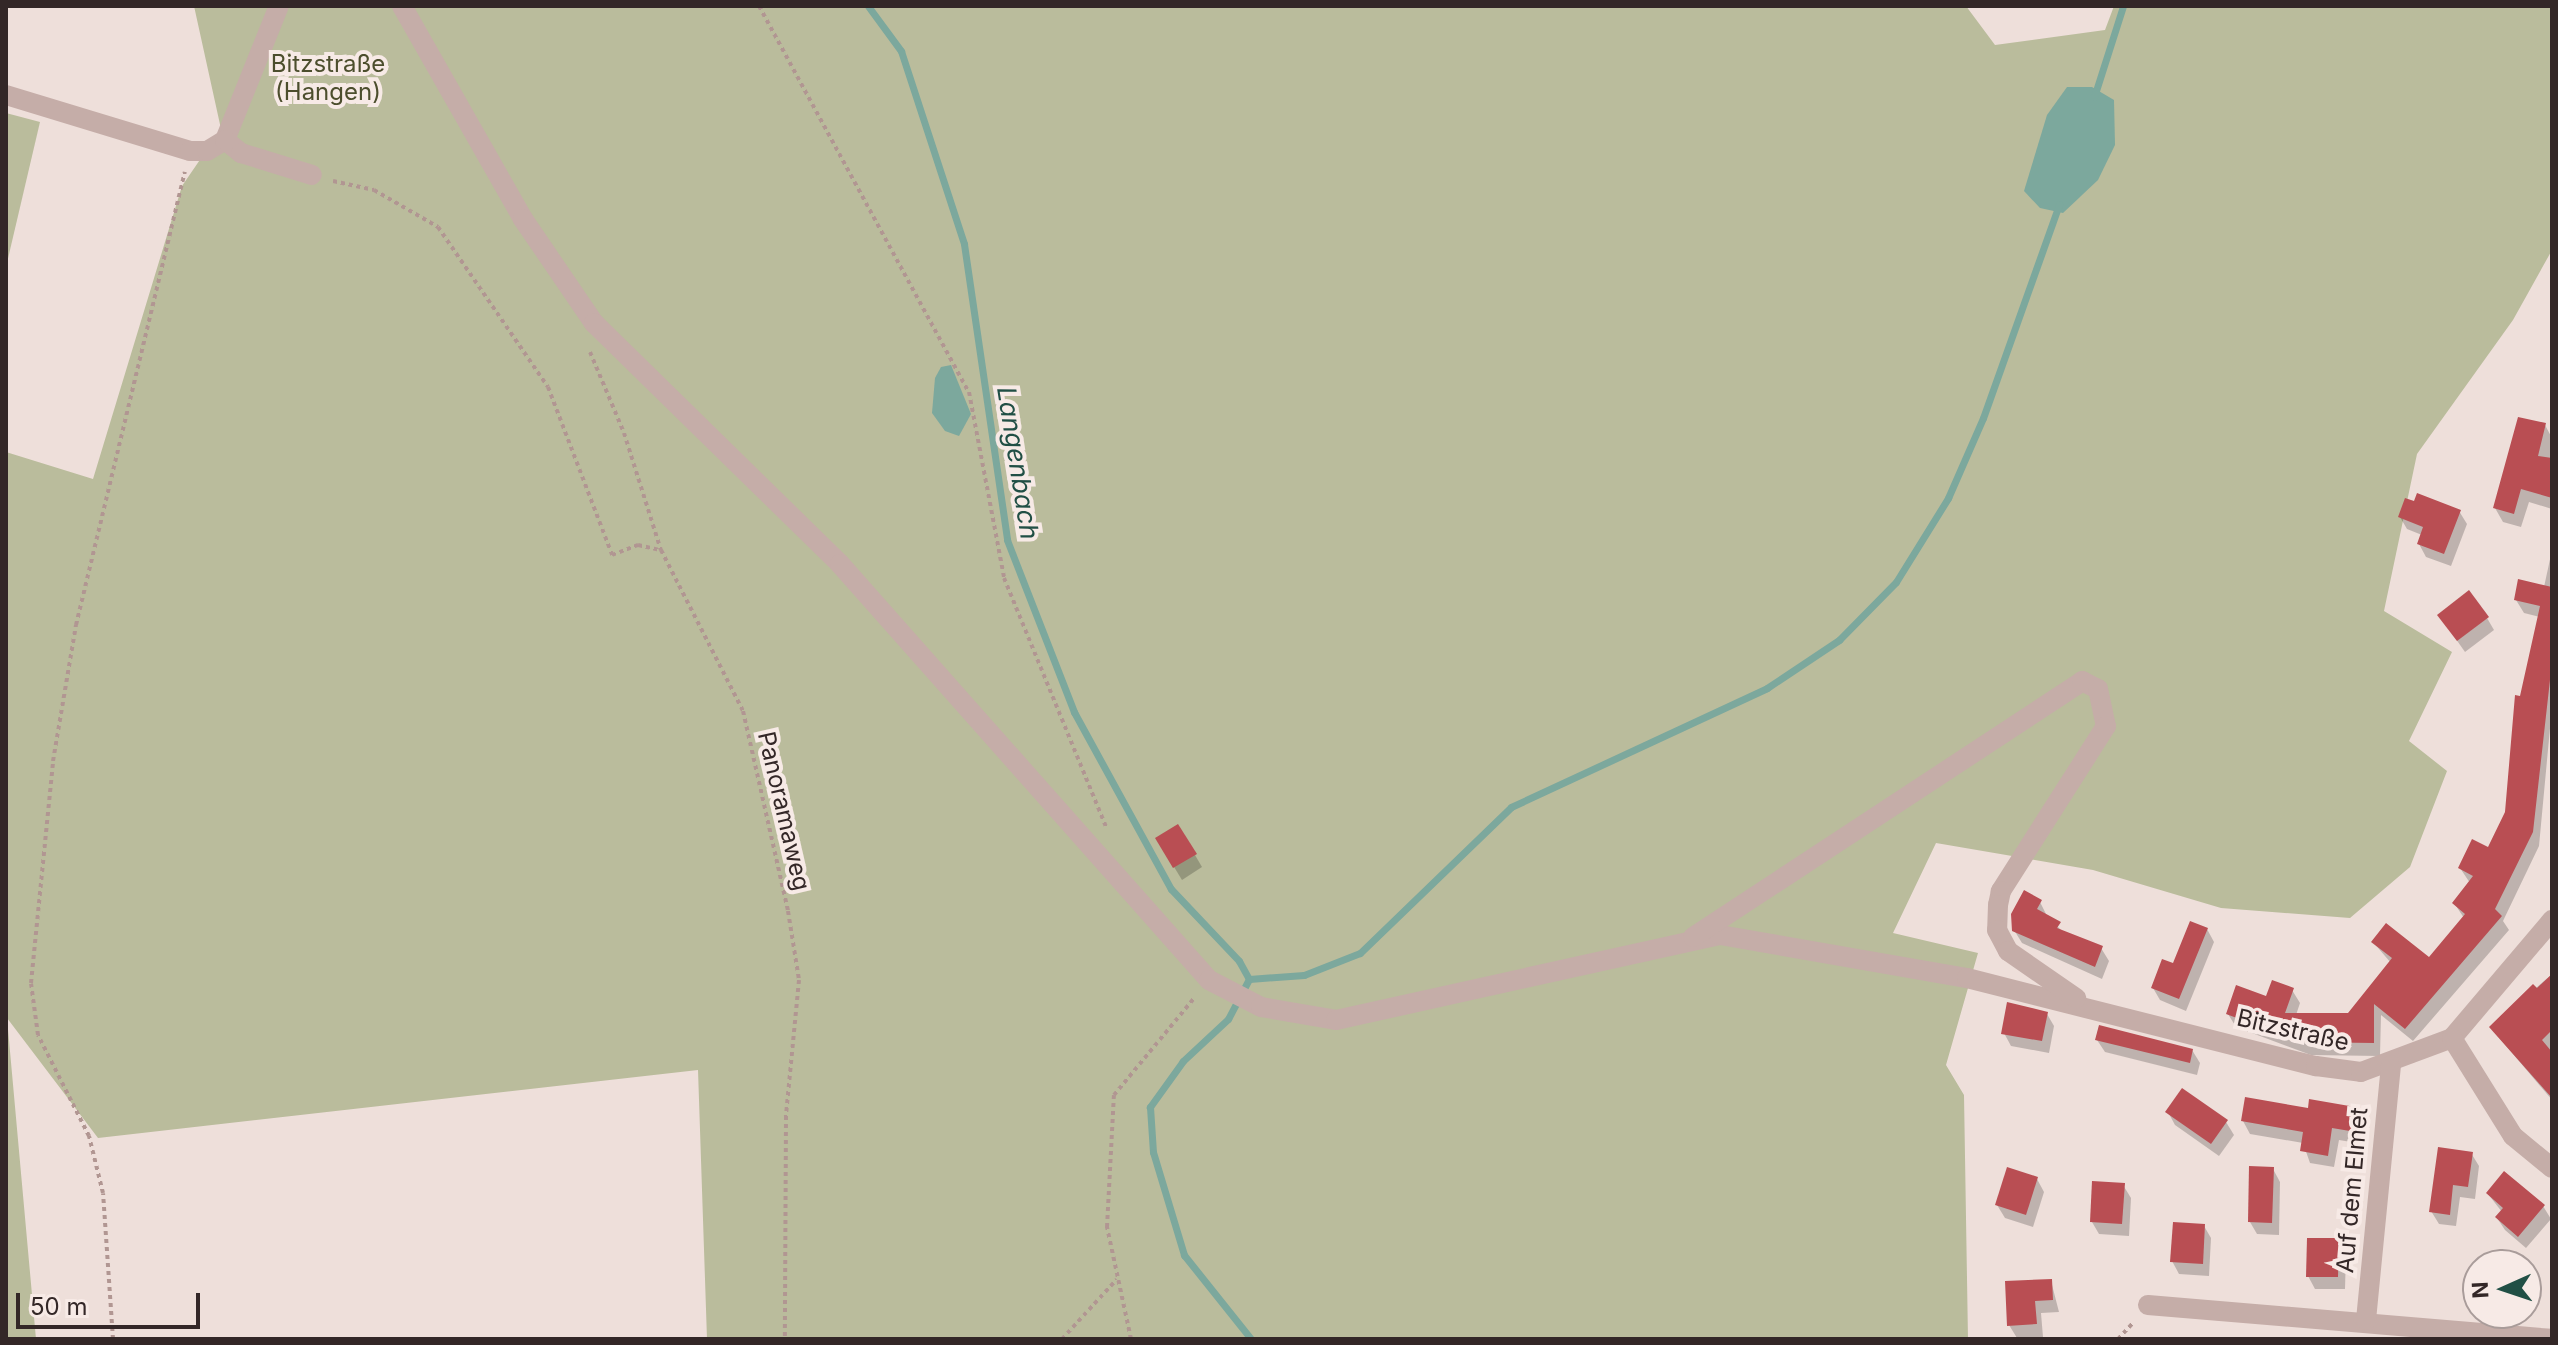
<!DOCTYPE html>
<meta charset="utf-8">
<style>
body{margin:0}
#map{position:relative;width:2558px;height:1345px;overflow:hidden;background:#eedfda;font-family:Inter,sans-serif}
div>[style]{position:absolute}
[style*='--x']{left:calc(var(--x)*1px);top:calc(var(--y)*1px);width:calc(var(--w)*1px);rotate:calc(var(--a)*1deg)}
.green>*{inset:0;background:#babc9c}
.water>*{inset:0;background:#7ca89d}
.shadow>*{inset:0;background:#0003}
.stream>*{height:7px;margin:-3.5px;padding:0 3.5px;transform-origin:3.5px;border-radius:3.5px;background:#7ca89d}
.building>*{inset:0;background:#b94e53}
.path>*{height:4px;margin-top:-2px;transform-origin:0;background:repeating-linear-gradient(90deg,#b19692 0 4px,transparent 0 8px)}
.minor>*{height:20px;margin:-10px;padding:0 10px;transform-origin:10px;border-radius:10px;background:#c5ada8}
span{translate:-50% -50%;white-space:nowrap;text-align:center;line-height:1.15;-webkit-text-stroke:8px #f7eae6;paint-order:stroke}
.park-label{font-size:24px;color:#4c4e2d}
.street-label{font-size:24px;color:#332727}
.water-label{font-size:26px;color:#214f45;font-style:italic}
.frame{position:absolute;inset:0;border:8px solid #332727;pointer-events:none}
.north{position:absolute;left:2462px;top:1249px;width:80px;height:80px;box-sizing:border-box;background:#f7eae6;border:2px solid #a99c9a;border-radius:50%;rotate:267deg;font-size:22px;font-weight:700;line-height:32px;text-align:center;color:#332727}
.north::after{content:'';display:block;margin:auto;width:28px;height:36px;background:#214f45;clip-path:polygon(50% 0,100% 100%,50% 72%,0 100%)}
.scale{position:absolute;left:16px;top:1293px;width:184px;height:36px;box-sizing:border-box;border:4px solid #332727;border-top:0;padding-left:10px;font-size:24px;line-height:28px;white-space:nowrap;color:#332727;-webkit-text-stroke:6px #f7eae6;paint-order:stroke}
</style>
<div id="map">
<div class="green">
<i style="clip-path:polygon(194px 6px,1966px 6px,1995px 45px,2105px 30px,2114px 6px,2552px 6px,2552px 250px,2513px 320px,2417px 454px,2384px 611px,2452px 652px,2409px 741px,2447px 771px,2410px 867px,2350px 918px,2221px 908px,2093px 870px,1936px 843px,1893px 933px,1978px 953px,1946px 1065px,1964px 1095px,1968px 1339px,707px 1339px,698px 1070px,98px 1138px,7px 1018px,36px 1339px,6px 1339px,6px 452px,93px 479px,182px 186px,221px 129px)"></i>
<i style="clip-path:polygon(6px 113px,40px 122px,6px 267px)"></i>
</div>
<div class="water">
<i style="clip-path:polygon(2067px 87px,2092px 87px,2114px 100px,2115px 145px,2098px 180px,2063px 213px,2040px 208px,2024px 191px,2047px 115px)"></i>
<i style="clip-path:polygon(951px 365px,971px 414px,959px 436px,945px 431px,932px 413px,935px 378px,941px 367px)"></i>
</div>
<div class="shadow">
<i style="clip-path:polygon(2545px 425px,2552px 438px,2552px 509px,2529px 502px,2521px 527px,2503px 522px,2495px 508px)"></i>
<i style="clip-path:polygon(2459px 511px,2467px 524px,2451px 566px,2426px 557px,2419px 544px,2422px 535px,2407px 529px,2400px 517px)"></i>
<i style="clip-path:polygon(2552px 550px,2552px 707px,2539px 846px,2503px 921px,2509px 930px,2413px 1041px,2381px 1015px,2380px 1056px,2311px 1055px,2236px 1027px,2228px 1014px,2292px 990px,2300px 1003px,2296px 1015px,2349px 1015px,2391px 963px,2373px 942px,2429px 960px,2464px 918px,2454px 903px,2470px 883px,2460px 868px,2489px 850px,2507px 813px,2522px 698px,2540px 617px,2524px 613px,2516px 600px,2544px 587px)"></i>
<i style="clip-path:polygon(2439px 615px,2487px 618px,2494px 630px,2465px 652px)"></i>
<i style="clip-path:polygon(1178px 826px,1202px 867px,1182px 880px,1157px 839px)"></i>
<i style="clip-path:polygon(2040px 902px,2047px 916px,2065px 934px,2101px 948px,2109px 961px,2102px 979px,2022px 943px,2014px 930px)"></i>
<i style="clip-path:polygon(2207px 929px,2214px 942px,2186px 1011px,2160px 1000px,2153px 988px)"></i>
<i style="clip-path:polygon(2552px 974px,2550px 1052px,2552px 1100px,2491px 1028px)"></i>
<i style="clip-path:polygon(2047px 1014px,2054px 1026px,2049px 1053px,2011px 1046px,2004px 1033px)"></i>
<i style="clip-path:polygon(2097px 1040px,2192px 1050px,2200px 1063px,2197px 1075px,2105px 1052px)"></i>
<i style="clip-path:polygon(2359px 1109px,2367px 1122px,2363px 1144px,2339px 1140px,2334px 1167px,2310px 1163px,2303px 1143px,2250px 1134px,2243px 1121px,2309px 1110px)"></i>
<i style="clip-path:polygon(2168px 1112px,2226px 1122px,2234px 1135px,2219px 1156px,2175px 1125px)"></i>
<i style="clip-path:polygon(2471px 1153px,2479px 1166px,2475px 1199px,2460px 1197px,2456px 1226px,2439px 1224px,2431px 1211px)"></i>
<i style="clip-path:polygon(2273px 1169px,2280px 1182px,2279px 1235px,2257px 1234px,2250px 1222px)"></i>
<i style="clip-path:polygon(2037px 1179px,2044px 1192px,2033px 1227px,2005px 1218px,1997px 1205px)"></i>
<i style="clip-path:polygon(2123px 1185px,2131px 1198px,2129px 1236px,2099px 1234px,2092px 1222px)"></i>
<i style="clip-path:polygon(2488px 1194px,2543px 1206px,2551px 1219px,2526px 1248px,2505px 1230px,2497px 1218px,2502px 1212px)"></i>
<i style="clip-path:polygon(2204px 1226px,2211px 1238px,2209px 1276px,2179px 1274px,2172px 1261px)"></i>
<i style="clip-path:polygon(2338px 1240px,2346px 1253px,2345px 1289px,2315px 1289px,2308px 1276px)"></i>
<i style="clip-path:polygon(2051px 1281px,2059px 1312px,2041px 1313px,2043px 1337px,2017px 1338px,2009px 1325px)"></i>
</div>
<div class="stream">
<i style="--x:868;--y:6;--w:56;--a:53.7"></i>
<i style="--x:901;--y:51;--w:203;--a:71.9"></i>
<i style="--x:964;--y:244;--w:299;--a:81.7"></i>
<i style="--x:1007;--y:540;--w:185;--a:68.7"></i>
<i style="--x:1074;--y:712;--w:202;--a:61.3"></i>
<i style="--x:1171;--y:889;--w:99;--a:46.6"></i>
<i style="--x:1239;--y:961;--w:21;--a:61"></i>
<i style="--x:2094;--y:97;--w:96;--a:-72.3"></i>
<i style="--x:1249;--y:979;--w:55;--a:-4.2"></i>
<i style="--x:1304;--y:975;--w:60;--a:-21.4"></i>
<i style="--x:1360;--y:953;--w:210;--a:-44"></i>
<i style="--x:1511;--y:807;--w:282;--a:-24.9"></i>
<i style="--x:1767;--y:688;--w:87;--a:-33.7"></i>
<i style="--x:1839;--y:640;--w:81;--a:-45.5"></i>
<i style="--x:1896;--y:582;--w:99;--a:-58.2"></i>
<i style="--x:1948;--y:498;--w:87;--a:-66.4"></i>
<i style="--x:1983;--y:418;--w:227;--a:-70.4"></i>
<i style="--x:1249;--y:979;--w:45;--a:117.7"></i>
<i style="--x:1228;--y:1019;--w:62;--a:137"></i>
<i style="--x:1183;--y:1061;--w:57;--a:125.7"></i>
<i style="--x:1150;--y:1107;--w:45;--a:86.2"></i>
<i style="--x:1153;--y:1152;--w:108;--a:73.2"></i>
<i style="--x:1184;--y:1255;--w:107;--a:51.4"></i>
</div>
<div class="building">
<i style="clip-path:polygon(2518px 417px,2546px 423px,2538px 456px,2552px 458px,2552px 498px,2521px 489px,2514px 514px,2493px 508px)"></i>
<i style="clip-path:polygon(2417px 493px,2461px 510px,2444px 554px,2417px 544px,2423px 527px,2398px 517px,2405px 498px,2414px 501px)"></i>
<i style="clip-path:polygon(2518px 579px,2552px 587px,2552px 662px,2533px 832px,2495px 909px,2502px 916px,2405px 1029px,2374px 1004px,2374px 1043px,2302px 1042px,2226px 1014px,2236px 985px,2266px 996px,2272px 980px,2294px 988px,2285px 1013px,2348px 1013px,2392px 958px,2371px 942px,2386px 923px,2429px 957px,2465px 914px,2452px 903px,2473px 876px,2458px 868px,2472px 839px,2488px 847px,2505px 812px,2515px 695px,2520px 696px,2540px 606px,2514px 600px)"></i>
<i style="clip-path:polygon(2469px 590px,2489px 617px,2457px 641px,2437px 615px)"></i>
<i style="clip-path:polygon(1178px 824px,1197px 854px,1173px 868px,1155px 838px)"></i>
<i style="clip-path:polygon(2024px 890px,2042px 900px,2037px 909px,2061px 922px,2057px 928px,2103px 946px,2095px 967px,2012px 931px,2011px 914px)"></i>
<i style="clip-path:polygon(2190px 921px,2208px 928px,2179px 999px,2151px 988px,2162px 959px,2173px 963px)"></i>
<i style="clip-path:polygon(2552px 974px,2552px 1030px,2542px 1040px,2552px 1052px,2552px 1098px,2489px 1027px,2533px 984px,2537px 988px)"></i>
<i style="clip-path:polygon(2007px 1002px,2048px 1012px,2042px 1041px,2001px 1034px)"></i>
<i style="clip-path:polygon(2099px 1025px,2193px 1049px,2190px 1063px,2095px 1040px)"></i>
<i style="clip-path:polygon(2182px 1088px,2228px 1120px,2211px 1144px,2165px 1112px)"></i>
<i style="clip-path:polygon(2245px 1097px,2308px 1108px,2309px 1099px,2361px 1108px,2356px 1132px,2332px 1128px,2328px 1156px,2300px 1151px,2303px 1132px,2241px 1121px)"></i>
<i style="clip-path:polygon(2438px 1147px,2473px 1152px,2468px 1187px,2453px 1185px,2450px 1215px,2429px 1212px)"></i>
<i style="clip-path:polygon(2249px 1166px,2274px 1167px,2272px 1223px,2248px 1222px)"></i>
<i style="clip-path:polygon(2007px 1167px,2038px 1177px,2026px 1215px,1995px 1205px)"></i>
<i style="clip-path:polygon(2504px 1171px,2545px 1205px,2518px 1237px,2495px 1217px,2503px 1208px,2486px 1193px)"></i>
<i style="clip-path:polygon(2092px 1181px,2125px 1183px,2122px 1224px,2090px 1222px)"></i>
<i style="clip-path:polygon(2173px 1222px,2205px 1224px,2203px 1264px,2170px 1262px)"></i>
<i style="clip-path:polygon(2307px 1238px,2339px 1238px,2338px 1277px,2306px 1277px)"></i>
<i style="clip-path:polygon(2052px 1279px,2053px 1300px,2035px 1301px,2037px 1324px,2007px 1326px,2005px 1281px)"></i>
</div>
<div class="path">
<i style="--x:759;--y:6;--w:439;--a:61.5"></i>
<i style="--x:969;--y:392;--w:189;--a:79.3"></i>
<i style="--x:1004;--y:578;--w:271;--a:67.7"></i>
<i style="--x:333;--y:181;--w:42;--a:12.4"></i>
<i style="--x:374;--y:190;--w:74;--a:30"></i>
<i style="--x:438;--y:227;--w:194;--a:55.5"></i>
<i style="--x:548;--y:387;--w:180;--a:69.1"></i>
<i style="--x:612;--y:555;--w:28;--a:-21"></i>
<i style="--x:638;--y:545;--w:23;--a:13"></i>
<i style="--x:590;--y:352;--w:88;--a:67.2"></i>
<i style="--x:624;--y:433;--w:123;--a:72.5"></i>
<i style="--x:661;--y:550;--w:181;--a:63"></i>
<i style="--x:743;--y:711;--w:205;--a:77.3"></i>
<i style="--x:788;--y:911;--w:70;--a:80.9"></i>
<i style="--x:799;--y:980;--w:137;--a:95.5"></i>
<i style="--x:786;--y:1116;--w:223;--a:90.3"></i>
<i style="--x:113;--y:1339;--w:146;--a:-93.9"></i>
<i style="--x:103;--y:1193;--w:59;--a:-103.8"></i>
<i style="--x:89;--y:1136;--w:113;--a:-116.8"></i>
<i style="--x:38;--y:1035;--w:52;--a:-97.7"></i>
<i style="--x:31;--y:983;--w:223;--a:-84.3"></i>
<i style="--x:53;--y:761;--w:138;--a:-80.4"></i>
<i style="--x:76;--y:625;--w:466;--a:-76.5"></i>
<i style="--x:1062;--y:1339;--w:81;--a:-47.5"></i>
<i style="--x:1131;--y:1339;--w:115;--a:-102.1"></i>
<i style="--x:1107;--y:1227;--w:132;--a:-87"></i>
<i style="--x:1114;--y:1095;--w:127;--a:-50.4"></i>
<i style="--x:2118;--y:1339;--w:23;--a:-47"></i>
</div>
<div class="minor">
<i style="--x:402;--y:6;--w:245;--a:60.4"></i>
<i style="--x:523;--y:219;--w:126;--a:55.7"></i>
<i style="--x:594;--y:323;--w:344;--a:44.4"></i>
<i style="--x:840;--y:564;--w:556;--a:48.43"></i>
<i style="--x:1209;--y:980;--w:59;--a:27.4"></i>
<i style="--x:1261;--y:1007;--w:76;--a:9.8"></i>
<i style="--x:1336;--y:1020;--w:393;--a:-12.5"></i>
<i style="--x:1720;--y:935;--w:251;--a:9.9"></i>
<i style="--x:1967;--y:978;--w:360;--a:14.2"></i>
<i style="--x:2316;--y:1066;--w:45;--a:7.6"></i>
<i style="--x:2361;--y:1072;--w:97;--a:-20.5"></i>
<i style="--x:2452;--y:1038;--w:155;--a:-49.7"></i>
<i style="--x:6;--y:95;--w:192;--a:16.9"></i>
<i style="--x:190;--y:151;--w:17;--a:0"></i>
<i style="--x:207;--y:151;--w:21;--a:-31"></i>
<i style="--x:225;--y:140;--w:144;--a:-68.1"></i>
<i style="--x:225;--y:140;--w:21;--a:39"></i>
<i style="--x:241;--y:153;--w:74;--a:17.2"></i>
<i style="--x:1693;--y:937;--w:466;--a:-33.3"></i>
<i style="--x:2082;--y:681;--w:18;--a:27"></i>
<i style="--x:2098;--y:689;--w:38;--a:78"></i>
<i style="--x:2106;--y:726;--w:196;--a:122.5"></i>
<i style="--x:2001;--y:891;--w:14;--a:102"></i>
<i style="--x:1998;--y:905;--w:25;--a:92"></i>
<i style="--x:1997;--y:930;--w:24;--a:62"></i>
<i style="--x:2008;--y:951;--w:83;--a:34.7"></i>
<i style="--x:2452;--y:1038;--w:115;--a:58.1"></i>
<i style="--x:2513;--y:1136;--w:50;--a:39.4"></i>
<i style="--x:2148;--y:1305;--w:404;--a:4.8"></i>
<i style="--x:2366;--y:1320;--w:256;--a:-84.4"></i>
</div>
<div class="park-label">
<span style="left:328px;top:78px">Bitzstraße<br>(Hangen)</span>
</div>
<div class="street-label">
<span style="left:784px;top:811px;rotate:77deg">Panoramaweg</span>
<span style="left:2293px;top:1030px;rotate:13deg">Bitzstraße</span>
<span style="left:2352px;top:1190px;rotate:-85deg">Auf dem Elmet</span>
</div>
<div class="water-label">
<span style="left:1018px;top:463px;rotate:81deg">Langenbach</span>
</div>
<div class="frame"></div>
<div class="north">N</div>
<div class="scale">50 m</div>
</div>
